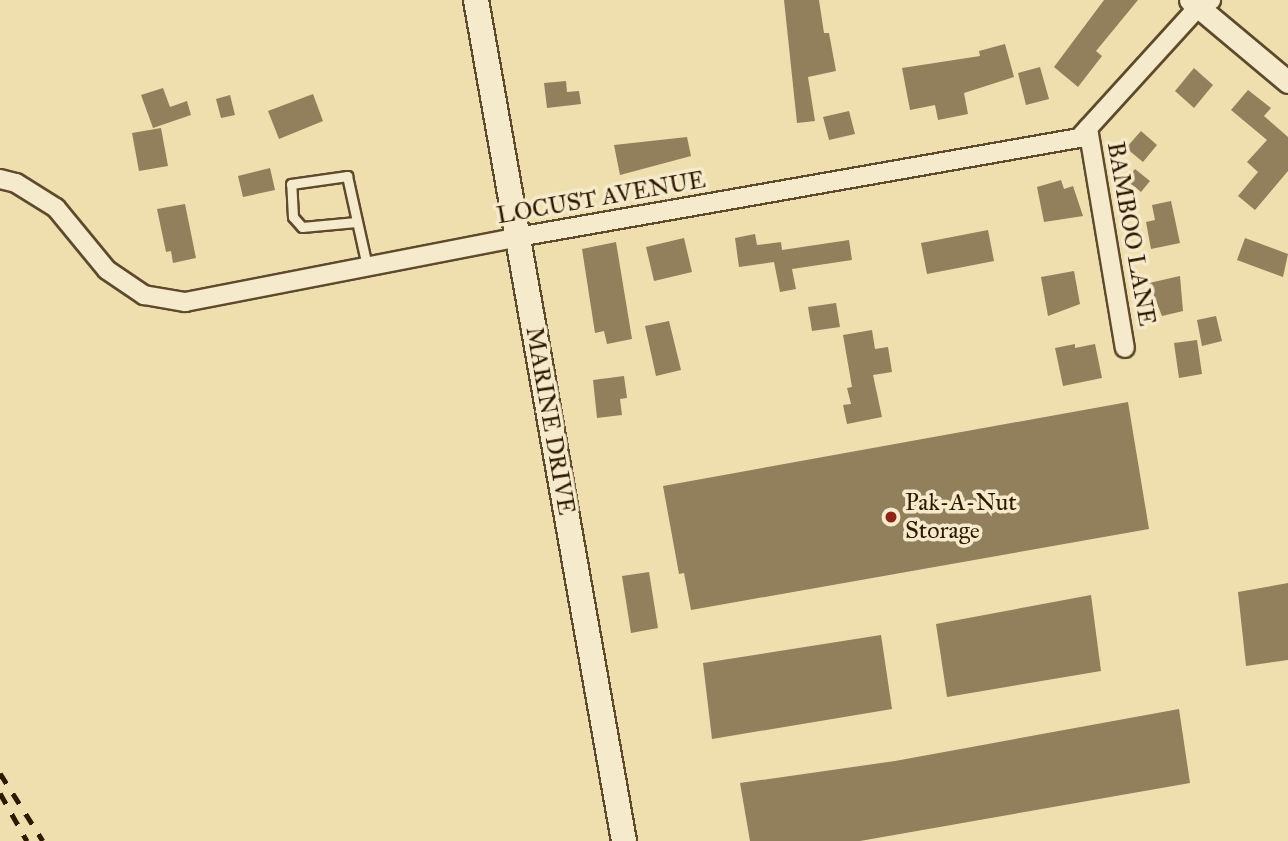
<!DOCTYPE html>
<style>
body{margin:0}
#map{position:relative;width:1288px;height:841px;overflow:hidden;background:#efdfaf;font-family:"IM FELL Great Primer",serif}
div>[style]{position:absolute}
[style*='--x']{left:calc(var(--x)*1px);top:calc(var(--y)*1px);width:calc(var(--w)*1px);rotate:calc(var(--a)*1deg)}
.building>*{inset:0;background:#927f5b}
.roads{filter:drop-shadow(2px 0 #5e4a2c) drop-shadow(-2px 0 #5e4a2c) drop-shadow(0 2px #5e4a2c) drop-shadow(0 -2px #5e4a2c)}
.service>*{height:9px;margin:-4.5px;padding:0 4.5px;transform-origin:4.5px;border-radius:4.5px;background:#f5eacb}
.minor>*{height:18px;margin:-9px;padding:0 9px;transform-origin:9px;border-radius:9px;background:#f5eacb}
.tertiary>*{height:21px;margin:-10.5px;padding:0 10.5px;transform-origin:10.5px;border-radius:10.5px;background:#f5eacb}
.secondary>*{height:24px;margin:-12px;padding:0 12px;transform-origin:12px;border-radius:12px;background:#f5eacb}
.rail>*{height:5px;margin-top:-2.5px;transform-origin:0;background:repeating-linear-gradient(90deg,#2e1800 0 12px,transparent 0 24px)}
.dots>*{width:19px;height:19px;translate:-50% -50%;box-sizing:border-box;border:4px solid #f5eacb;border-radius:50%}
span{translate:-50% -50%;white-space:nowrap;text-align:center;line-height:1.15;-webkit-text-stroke:7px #f5eacb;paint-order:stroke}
.street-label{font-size:24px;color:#2e1800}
.poi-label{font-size:24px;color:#2e1800}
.left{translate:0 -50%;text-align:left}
</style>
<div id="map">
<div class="building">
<i style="clip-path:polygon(784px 0,819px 0,824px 33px,829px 33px,836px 71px,808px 77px,815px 121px,797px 123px)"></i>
<i style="clip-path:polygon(1104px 0,1138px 0,1096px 51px,1102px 56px,1078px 87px,1054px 67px)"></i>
<i style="clip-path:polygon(1005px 44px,1014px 77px,964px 93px,968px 114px,938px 120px,935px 105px,910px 110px,902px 68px,980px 56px,979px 51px)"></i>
<i style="clip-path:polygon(1040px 67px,1049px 99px,1026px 105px,1018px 73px)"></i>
<i style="clip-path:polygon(1194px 68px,1213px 85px,1194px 108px,1175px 91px)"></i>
<i style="clip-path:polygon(566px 81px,567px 92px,579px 91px,581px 104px,547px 108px,544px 83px)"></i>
<i style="clip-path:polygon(163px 88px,170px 107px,187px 101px,191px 115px,153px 128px,141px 95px)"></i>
<i style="clip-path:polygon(1248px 90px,1271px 108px,1264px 116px,1288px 137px,1288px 171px,1255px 210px,1238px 196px,1258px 172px,1247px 162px,1267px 140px,1231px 110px)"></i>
<i style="clip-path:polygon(313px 94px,323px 121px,279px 139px,268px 111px)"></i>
<i style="clip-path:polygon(230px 95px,235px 115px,221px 118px,216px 99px)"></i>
<i style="clip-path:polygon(849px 111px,855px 134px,829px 140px,823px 117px)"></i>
<i style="clip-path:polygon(161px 128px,168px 166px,139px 171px,132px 133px)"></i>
<i style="clip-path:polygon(1141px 131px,1157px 145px,1143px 162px,1126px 148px)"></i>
<i style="clip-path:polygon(687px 137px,691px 156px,620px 175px,614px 145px)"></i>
<i style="clip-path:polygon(270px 168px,275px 190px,243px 197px,238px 176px)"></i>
<i style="clip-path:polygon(1135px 169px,1150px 181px,1141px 192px,1126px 180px)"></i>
<i style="clip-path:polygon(1061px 180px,1064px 189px,1073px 186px,1083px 216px,1044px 222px,1037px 187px)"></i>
<i style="clip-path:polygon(1171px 201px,1180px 243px,1151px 249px,1146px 222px,1155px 220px,1152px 205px)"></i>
<i style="clip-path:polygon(185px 204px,196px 258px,173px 263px,171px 251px,166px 252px,157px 209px)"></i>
<i style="clip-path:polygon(988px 230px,994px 261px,927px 274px,921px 243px)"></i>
<i style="clip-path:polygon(755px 234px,757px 245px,781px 242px,782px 250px,849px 240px,852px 260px,792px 269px,796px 289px,780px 292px,774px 262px,739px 267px,735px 238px)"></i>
<i style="clip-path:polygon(684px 238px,692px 272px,654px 281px,646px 247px)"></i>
<i style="clip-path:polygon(1245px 238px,1288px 254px,1283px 277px,1237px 260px)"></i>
<i style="clip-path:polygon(616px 242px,632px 339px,607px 344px,604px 331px,595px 333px,582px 249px)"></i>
<i style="clip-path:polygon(1074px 271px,1080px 304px,1048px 316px,1041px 277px)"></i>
<i style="clip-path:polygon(1180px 276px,1183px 311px,1162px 316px,1149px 283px)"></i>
<i style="clip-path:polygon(836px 303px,840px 327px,812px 331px,808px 307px)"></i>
<i style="clip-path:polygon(1216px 316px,1222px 341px,1202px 346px,1197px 320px)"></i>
<i style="clip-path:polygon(669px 321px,681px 370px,656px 376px,645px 326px)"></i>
<i style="clip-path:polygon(872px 330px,875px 349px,888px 347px,892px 372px,873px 375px,882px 417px,847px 424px,843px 405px,851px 404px,847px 388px,852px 387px,843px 335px)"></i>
<i style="clip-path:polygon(1197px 340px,1202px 374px,1179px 378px,1174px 343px)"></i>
<i style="clip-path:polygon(1075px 344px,1075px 348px,1095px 344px,1102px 378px,1063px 386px,1055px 348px)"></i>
<i style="clip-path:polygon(624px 376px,627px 398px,620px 399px,622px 415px,597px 418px,593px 380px)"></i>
<i style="clip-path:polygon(1128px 402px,1149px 529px,691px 610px,684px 573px,679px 574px,663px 486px)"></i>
<i style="clip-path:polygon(649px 572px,658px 628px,631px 633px,622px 576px)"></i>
<i style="clip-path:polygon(1288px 583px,1288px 660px,1246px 666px,1238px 592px)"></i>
<i style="clip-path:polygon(1091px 595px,1101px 671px,947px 697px,936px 624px)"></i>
<i style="clip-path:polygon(881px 635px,892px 709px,712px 739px,703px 663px)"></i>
<i style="clip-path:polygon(1179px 709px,1190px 783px,860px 841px,750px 841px,740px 783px,895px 761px)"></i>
</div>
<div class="roads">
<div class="service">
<i style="--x:356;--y:222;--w:54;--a:174.7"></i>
<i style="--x:302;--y:227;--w:13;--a:-132"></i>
<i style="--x:293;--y:217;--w:33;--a:-93"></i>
<i style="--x:291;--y:184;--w:57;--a:-8.1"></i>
<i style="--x:347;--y:176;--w:92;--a:77.5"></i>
</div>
<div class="minor">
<i style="--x:1088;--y:128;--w:223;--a:80.5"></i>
<i style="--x:0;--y:179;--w:16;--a:14"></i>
<i style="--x:16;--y:183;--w:47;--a:32"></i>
<i style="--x:56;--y:208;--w:80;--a:50.6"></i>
<i style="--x:107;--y:270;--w:45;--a:34"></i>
<i style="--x:144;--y:295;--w:42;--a:9.7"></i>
<i style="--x:185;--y:302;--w:339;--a:-11"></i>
<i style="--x:518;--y:237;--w:570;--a:-10.01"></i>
<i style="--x:1079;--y:138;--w:177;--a:-47.7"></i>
<i style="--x:1198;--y:7;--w:15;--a:-28"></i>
</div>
<div class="tertiary">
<i style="--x:1190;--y:0;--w:128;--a:39.9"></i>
</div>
<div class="secondary">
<i style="--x:476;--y:0;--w:854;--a:80.02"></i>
</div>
</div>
<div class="rail">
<i style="--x:0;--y:773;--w:80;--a:57.7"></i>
<i style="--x:0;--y:793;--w:55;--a:60.6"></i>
</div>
<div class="dots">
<i style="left:891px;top:517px;background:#8f2418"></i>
</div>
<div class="street-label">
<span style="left:601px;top:198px;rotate:-10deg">LOCUST AVENUE</span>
<span style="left:1131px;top:234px;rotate:80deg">BAMBOO LANE</span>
<span style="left:550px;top:421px;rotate:80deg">MARINE DRIVE</span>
</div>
<div class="poi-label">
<span class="left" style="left:905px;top:517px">Pak-A-Nut<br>Storage</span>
</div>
</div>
